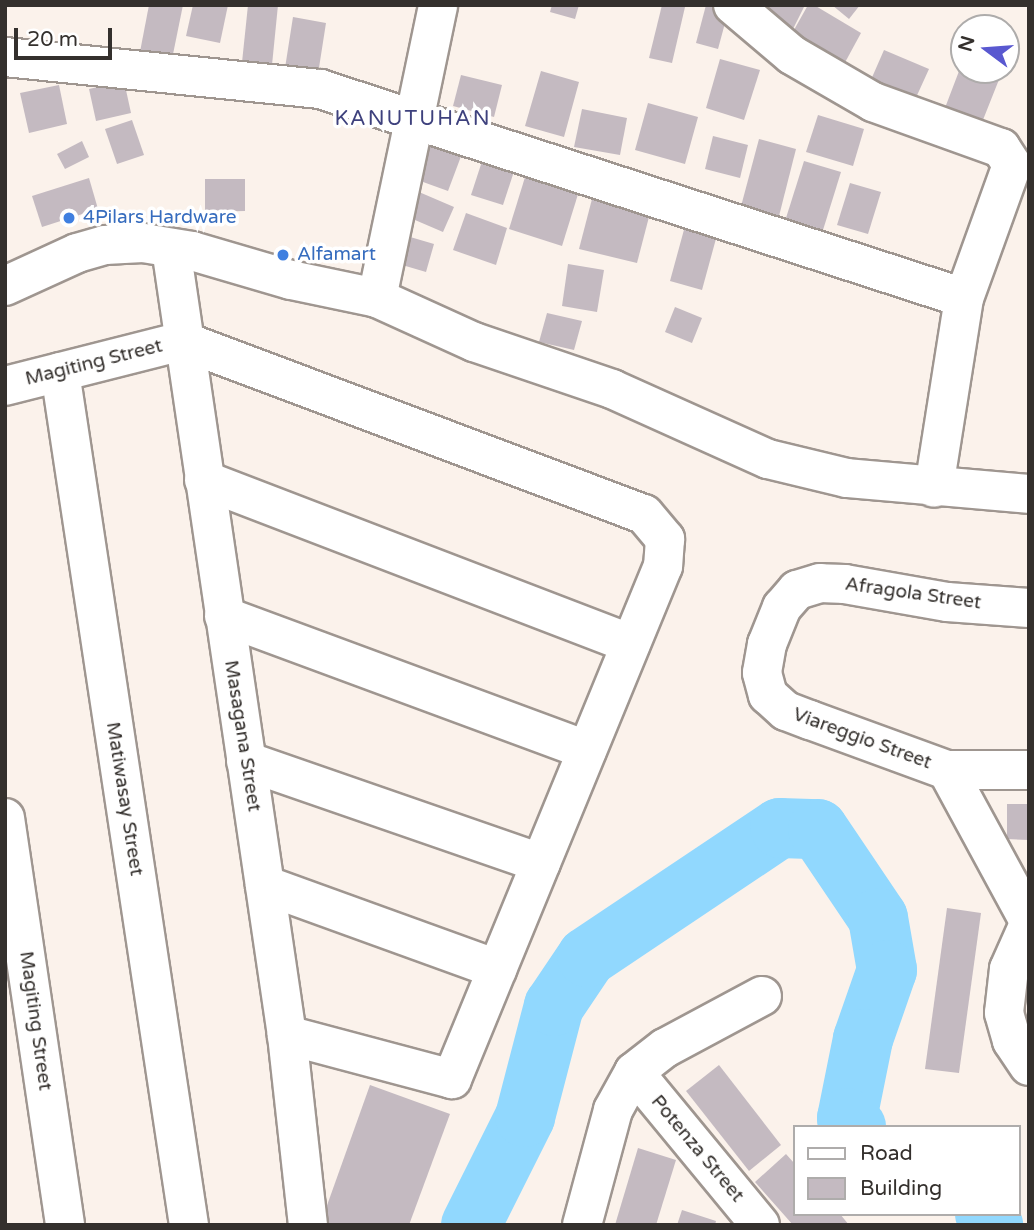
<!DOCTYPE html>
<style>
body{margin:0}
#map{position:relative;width:1034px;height:1230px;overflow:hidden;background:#fbf2eb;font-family:"Varela Round",sans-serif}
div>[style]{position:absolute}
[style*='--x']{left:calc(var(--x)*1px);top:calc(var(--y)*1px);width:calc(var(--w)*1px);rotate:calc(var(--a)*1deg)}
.river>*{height:60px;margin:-30px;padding:0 30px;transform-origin:30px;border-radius:30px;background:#91d8fe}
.building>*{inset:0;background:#c4bac1}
.roads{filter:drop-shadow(2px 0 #9f9690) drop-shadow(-2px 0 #9f9690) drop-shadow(0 2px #9f9690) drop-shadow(0 -2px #9f9690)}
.minor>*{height:38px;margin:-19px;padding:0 19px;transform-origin:19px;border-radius:19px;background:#fff}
.dots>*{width:19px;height:19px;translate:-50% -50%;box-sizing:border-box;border:4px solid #fff;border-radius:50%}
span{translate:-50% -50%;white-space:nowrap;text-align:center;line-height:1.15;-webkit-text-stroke:7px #fff;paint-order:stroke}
.shop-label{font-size:19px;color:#366cbe}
.left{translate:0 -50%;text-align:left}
.street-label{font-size:19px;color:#34302d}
.neighbourhood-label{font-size:21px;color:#3e417d;letter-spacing:2px}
.frame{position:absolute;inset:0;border:7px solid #34302d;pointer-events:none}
.legend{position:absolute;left:793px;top:1125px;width:228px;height:91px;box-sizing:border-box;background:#fff;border:2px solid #aeacab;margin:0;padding:9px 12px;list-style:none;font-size:21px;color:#34302d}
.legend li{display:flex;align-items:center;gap:14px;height:35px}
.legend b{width:35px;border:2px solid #aeacab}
.north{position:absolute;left:950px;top:14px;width:70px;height:70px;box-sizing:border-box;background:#fff;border:2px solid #aeacab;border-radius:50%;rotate:286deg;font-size:19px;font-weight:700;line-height:28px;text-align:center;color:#34302d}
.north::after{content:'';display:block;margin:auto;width:24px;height:32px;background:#5958d0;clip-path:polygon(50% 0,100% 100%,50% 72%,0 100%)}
.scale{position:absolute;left:14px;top:28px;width:98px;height:32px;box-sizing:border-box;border:4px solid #34302d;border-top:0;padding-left:9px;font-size:21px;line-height:24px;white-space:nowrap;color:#34302d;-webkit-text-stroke:5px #fff;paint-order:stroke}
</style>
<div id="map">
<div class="river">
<i style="--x:985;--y:1214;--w:14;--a:54"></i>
<i style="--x:471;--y:1225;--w:121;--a:-63.4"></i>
<i style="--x:525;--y:1117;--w:115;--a:-75.4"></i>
<i style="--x:554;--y:1006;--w:59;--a:-56"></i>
<i style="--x:587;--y:957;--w:232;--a:-33.8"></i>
<i style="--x:780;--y:828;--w:38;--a:2"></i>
<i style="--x:818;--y:829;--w:107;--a:56"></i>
<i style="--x:878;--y:918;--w:53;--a:80.2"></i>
<i style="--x:887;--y:970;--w:73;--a:109.2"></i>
<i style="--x:863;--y:1039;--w:81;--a:101.4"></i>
<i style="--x:847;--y:1118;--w:13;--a:45"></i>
</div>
<div class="building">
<i style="clip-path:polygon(149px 5px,183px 5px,171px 64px,139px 57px)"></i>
<i style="clip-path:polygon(193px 5px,228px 5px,220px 43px,186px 36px)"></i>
<i style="clip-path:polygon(248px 5px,278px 5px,271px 75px,241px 72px)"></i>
<i style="clip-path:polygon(552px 5px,579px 5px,575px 19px,550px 12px)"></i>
<i style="clip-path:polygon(662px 5px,685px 7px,672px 63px,649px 58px)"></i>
<i style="clip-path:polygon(706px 5px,728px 12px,718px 49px,696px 43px)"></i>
<i style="clip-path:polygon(763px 5px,805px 5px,793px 29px,760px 12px)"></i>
<i style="clip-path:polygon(808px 5px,814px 5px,861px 33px,842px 68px,790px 37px)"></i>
<i style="clip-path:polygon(832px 5px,860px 5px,849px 19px)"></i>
<i style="clip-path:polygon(293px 17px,326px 23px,318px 74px,285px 68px)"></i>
<i style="clip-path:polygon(884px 50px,929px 69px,914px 102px,870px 82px)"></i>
<i style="clip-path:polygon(964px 58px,964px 70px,1002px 72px,977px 135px,940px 121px)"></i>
<i style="clip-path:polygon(720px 59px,760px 70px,744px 120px,706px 108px)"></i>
<i style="clip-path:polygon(541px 71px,579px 82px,564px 137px,525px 126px)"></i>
<i style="clip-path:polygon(461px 75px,502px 85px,494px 117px,453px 106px)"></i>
<i style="clip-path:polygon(124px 81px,131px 113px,96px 121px,89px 89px)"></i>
<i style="clip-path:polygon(59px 85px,67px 124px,29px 133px,20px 93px)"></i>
<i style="clip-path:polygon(648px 103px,698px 117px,685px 164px,635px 150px)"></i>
<i style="clip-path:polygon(582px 109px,627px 118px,620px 155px,574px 147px)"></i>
<i style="clip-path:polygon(818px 115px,864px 129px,853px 166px,806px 152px)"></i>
<i style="clip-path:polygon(132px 120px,144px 155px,117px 164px,105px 129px)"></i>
<i style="clip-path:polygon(430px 130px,466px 143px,448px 191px,412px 178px)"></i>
<i style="clip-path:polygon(713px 136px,748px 145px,740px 178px,705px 169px)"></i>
<i style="clip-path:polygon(759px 139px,796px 149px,778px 220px,740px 210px)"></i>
<i style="clip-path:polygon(82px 141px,89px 157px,65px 169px,57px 154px)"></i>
<i style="clip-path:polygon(487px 146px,519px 156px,503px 205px,471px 195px)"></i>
<i style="clip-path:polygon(804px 161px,841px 172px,823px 230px,786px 218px)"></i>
<i style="clip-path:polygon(526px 174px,579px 191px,562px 246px,509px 229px)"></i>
<i style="clip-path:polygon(89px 178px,98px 209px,42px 227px,32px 196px)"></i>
<i style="clip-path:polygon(205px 179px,245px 179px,245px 211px,205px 212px)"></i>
<i style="clip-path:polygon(850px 183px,881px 192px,868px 234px,837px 225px)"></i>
<i style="clip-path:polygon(419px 192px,454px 207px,443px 232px,408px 217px)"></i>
<i style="clip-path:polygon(592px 199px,650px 213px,637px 263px,579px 249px)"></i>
<i style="clip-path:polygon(466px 213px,507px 228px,496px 265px,453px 250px)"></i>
<i style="clip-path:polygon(685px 226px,717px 235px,702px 290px,670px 281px)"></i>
<i style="clip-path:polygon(400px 234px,434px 244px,426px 272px,392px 262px)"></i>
<i style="clip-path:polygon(568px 264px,604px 270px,597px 312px,562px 306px)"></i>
<i style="clip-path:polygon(675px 307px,702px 318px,692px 343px,665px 332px)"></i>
<i style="clip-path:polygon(547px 313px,582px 321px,574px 350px,539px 342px)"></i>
<i style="clip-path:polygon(1007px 804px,1029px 804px,1029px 840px,1007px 839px)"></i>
<i style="clip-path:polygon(947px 908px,981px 913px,959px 1073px,925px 1069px)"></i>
<i style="clip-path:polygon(719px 1065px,781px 1145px,749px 1171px,686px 1091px)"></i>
<i style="clip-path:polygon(370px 1085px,450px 1114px,409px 1225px,320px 1225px)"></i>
<i style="clip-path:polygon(638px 1148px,676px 1160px,656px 1225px,615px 1225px)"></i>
<i style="clip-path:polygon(786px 1154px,794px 1163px,794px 1214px,840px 1214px,849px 1225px,793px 1225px,755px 1182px)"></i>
<i style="clip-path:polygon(682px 1210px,716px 1221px,715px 1225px,677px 1225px)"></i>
</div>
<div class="roads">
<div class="minor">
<i style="--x:733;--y:5;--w:77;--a:40.3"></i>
<i style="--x:792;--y:55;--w:94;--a:30.1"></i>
<i style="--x:873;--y:102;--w:136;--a:19.8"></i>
<i style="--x:1001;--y:148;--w:20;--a:57"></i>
<i style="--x:1012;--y:165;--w:141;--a:109.8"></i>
<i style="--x:964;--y:298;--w:192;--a:99"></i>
<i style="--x:5;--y:57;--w:317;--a:5.8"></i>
<i style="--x:320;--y:89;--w:677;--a:17.98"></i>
<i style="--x:171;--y:248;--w:796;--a:81.62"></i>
<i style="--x:287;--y:1035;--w:191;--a:83.7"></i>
<i style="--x:5;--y:286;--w:79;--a:-24.6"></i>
<i style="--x:77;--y:253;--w:29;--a:-16"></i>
<i style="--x:105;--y:245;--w:38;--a:-3"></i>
<i style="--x:143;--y:243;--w:50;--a:9.3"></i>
<i style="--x:192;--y:251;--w:103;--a:16.3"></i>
<i style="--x:291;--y:280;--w:88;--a:11.8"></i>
<i style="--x:377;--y:298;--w:107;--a:24.4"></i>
<i style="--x:474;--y:342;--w:146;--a:18.8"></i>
<i style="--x:612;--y:389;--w:171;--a:24.2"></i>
<i style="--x:768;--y:459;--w:81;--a:13.5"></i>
<i style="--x:847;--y:478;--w:183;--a:5"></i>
<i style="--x:377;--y:298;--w:299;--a:-78.2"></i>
<i style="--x:60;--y:372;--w:863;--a:81.4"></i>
<i style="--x:5;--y:386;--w:184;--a:-14.2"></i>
<i style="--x:183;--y:341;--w:492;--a:20.6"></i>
<i style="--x:644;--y:514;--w:33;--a:50"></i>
<i style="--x:665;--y:539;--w:27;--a:94"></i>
<i style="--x:663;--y:566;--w:555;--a:112.36"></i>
<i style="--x:452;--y:1079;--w:171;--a:-165.1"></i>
<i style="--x:204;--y:480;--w:457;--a:21"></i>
<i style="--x:1029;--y:608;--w:82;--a:-175.8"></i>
<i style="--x:947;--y:602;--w:104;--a:-170"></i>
<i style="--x:845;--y:584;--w:25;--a:-178"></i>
<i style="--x:820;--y:583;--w:24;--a:163"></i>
<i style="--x:797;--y:590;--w:23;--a:131"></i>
<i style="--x:782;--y:607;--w:40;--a:112"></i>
<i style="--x:767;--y:644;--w:29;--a:100"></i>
<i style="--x:762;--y:673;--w:23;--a:75"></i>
<i style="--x:768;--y:695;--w:24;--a:42"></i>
<i style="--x:786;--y:711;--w:26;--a:21"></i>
<i style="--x:810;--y:720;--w:146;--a:20.1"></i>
<i style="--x:947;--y:770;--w:82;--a:0"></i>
<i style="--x:224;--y:616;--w:387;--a:20.3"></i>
<i style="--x:246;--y:761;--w:312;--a:19.1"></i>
<i style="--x:947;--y:770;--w:172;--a:61.5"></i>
<i style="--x:5;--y:818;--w:411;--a:81.6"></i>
<i style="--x:265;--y:885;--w:247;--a:19.9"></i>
<i style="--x:1029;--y:924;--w:49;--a:114"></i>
<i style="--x:1009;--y:969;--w:44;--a:96.5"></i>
<i style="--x:1004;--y:1013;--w:29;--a:74"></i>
<i style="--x:1012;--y:1041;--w:30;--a:56"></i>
<i style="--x:634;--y:1072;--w:198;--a:50.5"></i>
<i style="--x:582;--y:1225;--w:119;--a:-74.9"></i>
<i style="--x:613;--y:1110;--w:43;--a:-61.1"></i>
<i style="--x:634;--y:1072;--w:39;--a:-38"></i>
<i style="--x:665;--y:1048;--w:110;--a:-28.2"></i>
</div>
</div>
<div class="dots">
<i style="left:69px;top:218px;background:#3f7fe0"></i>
<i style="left:283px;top:255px;background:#3f7fe0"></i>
</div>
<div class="shop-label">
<span class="left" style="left:83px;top:218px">4Pilars Hardware</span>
<span class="left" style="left:297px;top:255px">Alfamart</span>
</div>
<div class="street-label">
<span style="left:94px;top:363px;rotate:-14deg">Magiting Street</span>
<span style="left:913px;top:594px;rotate:8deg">Afragola Street</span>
<span style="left:242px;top:736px;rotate:81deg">Masagana Street</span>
<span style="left:862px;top:739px;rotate:20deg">Viareggio Street</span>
<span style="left:124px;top:799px;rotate:81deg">Matiwasay Street</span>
<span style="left:35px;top:1021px;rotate:82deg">Magiting Street</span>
<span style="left:697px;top:1149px;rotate:50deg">Potenza Street</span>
</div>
<div class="neighbourhood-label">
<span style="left:413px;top:119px">KANUTUHAN</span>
</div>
<div class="frame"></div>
<ul class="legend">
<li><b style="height:9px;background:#fff"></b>Road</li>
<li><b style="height:19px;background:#c4bac1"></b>Building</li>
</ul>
<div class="north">N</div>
<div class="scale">20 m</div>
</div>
